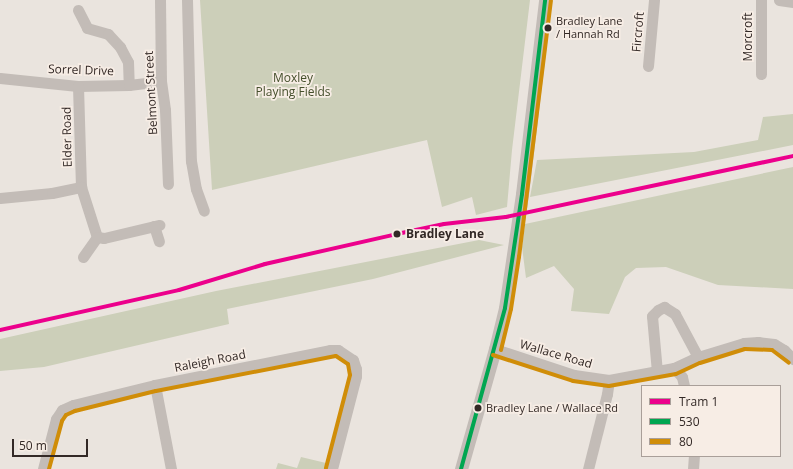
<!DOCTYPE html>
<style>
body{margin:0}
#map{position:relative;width:793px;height:469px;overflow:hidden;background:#eae4de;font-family:"Open Sans",sans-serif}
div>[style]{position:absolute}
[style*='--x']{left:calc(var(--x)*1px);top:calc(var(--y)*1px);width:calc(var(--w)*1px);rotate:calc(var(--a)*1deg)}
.green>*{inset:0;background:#cccfb9}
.minor>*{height:11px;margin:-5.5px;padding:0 5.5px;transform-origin:5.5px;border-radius:5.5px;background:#c3bcb7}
.tertiary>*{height:13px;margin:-6.5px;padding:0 6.5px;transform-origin:6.5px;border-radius:6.5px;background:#c3bcb7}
.bus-1>*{height:4px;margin:-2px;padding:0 2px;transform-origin:2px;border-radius:2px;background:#00a651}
.bus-2>*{height:4px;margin:-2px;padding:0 2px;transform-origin:2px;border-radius:2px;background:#d08d08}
.tram-1>*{height:4px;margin:-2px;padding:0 2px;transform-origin:2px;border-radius:2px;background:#ec008c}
.dots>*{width:11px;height:11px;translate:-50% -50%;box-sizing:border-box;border:2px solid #f7ede5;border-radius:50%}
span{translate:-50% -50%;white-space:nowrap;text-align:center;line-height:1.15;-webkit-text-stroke:3.5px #f7ede5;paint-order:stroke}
.bus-label{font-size:11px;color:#332926}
.left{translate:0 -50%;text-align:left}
.street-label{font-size:12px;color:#332926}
.park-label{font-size:12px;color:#454f2c}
.stop-label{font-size:12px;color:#332926;font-weight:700}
.legend{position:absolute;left:641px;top:385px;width:140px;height:72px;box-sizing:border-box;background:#f7ede5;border:1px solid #a99f99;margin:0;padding:5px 7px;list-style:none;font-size:12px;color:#332926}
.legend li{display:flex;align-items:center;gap:8px;height:20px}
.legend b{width:20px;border:1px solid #a99f99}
.scale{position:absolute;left:12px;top:439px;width:76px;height:18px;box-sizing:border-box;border:2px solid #332926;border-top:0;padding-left:5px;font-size:12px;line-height:14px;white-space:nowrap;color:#332926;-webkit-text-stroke:3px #f7ede5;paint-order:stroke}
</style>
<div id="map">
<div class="green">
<i style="clip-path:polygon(200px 0,530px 0,512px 150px,507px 207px,476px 215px,472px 197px,442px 207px,427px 140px,212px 190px)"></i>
<i style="clip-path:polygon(793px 114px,793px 145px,530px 197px,537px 160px,694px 152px,758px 140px,763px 117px)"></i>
<i style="clip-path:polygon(793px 167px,793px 289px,718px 285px,666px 267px,636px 268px,625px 277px,609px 314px,571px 311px,574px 289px,554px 266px,526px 278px,522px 247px,525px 224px)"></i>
<i style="clip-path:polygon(479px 240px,504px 245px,373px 279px,227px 309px,229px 324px,44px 367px,0 371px,0 339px,216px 291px)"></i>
<i style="clip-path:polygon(301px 457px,326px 463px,324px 469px,276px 469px,278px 463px,297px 468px)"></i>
</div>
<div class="minor">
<i style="--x:160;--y:0;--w:81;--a:89.3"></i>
<i style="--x:161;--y:81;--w:29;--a:82"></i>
<i style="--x:165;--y:110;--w:74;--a:87.7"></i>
<i style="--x:187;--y:0;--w:161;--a:88.6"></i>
<i style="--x:191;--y:161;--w:28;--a:80"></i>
<i style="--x:196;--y:189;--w:23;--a:70"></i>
<i style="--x:761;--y:0;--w:74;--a:90"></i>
<i style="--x:779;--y:0;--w:14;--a:8"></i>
<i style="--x:78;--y:10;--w:20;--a:63"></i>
<i style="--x:87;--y:28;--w:22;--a:16"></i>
<i style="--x:108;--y:34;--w:18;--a:47"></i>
<i style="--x:120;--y:47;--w:17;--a:62"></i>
<i style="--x:128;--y:62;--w:23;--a:88"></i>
<i style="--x:648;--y:66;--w:66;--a:-84.8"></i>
<i style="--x:0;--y:78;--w:78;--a:5.9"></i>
<i style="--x:78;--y:86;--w:51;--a:-1.1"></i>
<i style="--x:129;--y:85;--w:32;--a:-7"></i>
<i style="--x:78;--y:86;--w:101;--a:88.3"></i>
<i style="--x:0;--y:198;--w:52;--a:-5.5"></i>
<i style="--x:52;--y:193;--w:30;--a:-12"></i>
<i style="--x:81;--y:187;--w:52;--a:72.3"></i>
<i style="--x:97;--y:237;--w:7;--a:8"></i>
<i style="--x:104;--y:238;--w:57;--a:-13.3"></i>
<i style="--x:154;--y:226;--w:16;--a:72"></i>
<i style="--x:83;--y:257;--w:24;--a:-55"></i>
<i style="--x:495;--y:349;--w:83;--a:18.2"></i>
<i style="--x:574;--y:375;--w:35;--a:8"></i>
<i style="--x:609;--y:380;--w:66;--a:-10.5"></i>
<i style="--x:674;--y:368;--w:26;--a:-25"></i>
<i style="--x:698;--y:357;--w:48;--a:-16.9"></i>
<i style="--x:744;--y:343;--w:14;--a:-4"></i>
<i style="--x:758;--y:342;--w:16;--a:7"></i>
<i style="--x:774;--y:344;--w:12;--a:31"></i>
<i style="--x:784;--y:350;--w:13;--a:45"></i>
<i style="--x:674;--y:368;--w:12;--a:48"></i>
<i style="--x:682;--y:377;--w:9;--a:77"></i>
<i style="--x:657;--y:372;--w:56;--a:-95.1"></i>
<i style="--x:652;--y:316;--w:8;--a:-45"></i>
<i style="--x:658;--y:310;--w:7;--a:-27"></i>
<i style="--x:664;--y:307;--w:13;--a:32"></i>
<i style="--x:675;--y:314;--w:49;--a:61.9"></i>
<i style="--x:155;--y:385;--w:86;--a:79.2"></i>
<i style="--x:43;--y:469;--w:52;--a:-75.4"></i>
<i style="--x:56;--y:419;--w:11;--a:-56"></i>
<i style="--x:62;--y:410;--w:12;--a:-24"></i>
<i style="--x:73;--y:405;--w:84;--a:-13.7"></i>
<i style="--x:155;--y:385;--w:178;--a:-11.3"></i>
<i style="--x:330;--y:350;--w:8;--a:0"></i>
<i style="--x:338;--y:350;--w:18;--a:34"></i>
<i style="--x:353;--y:360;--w:9;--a:72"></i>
<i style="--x:356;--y:369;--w:7;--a:90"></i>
<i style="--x:356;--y:376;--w:96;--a:104.5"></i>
<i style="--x:588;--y:469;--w:77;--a:-75.8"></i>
<i style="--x:607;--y:394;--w:14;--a:-82"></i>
<i style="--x:693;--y:469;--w:13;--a:-86"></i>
</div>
<div class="tertiary">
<i style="--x:461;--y:469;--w:125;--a:-74.2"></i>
<i style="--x:495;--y:349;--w:42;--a:-76.3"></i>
<i style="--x:505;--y:308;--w:115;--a:-81.5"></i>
<i style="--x:522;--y:194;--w:195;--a:-83.2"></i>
</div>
<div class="bus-1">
<i style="--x:461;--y:469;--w:167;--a:-74.7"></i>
<i style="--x:505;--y:308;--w:115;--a:-81.5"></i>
<i style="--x:522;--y:194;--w:195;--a:-83.2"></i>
</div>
<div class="bus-2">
<i style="--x:501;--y:350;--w:42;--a:-76.3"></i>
<i style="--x:511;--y:309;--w:53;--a:-81.3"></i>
<i style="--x:519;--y:257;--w:258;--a:-82.9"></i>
<i style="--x:493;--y:355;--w:84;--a:18"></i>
<i style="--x:573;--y:381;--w:36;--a:8"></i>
<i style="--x:609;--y:386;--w:68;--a:-10.2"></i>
<i style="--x:676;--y:374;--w:26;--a:-25"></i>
<i style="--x:700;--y:363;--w:47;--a:-17.3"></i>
<i style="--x:745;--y:349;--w:27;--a:2"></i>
<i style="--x:772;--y:350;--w:21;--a:37"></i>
<i style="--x:49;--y:469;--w:50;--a:-74.8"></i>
<i style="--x:62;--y:421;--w:7;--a:-56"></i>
<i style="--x:66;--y:415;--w:10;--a:-24"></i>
<i style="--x:75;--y:411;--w:83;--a:-13.9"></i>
<i style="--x:156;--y:391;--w:183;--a:-11"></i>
<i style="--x:336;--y:356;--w:14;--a:34"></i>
<i style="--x:348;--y:364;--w:11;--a:80"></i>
<i style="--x:350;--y:375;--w:96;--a:104.5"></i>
</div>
<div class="tram-1">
<i style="--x:0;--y:330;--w:183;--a:-12.6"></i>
<i style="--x:179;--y:290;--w:90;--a:-16.8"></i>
<i style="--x:265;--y:264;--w:135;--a:-12.8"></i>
<i style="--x:397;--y:234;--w:48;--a:-12"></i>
<i style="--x:444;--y:224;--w:62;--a:-6.4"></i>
<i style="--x:506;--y:217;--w:293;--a:-12"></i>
</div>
<div class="dots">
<i style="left:548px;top:28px;background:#332926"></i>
<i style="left:397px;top:234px;background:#332926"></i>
<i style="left:478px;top:408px;background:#332926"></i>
</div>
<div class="bus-label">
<span class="left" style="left:556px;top:28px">Bradley Lane<br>/ Hannah Rd</span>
<span class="left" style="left:486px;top:408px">Bradley Lane / Wallace Rd</span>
</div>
<div class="street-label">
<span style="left:638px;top:32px;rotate:-85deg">Fircroft</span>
<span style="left:748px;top:37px;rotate:-90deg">Morcroft</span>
<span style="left:81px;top:70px;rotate:2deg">Sorrel Drive</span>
<span style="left:151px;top:93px;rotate:-93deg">Belmont Street</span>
<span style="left:67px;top:137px;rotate:-91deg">Elder Road</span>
<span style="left:556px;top:354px;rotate:16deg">Wallace Road</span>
<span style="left:210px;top:361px;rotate:-11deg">Raleigh Road</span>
</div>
<div class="park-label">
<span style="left:293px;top:85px">Moxley<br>Playing Fields</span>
</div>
<div class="stop-label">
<span class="left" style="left:406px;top:234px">Bradley Lane</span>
</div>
<ul class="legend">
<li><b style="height:5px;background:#ec008c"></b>Tram 1</li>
<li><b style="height:5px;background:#00a651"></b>530</li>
<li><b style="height:5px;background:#d08d08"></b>80</li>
</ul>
<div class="scale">50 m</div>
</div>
